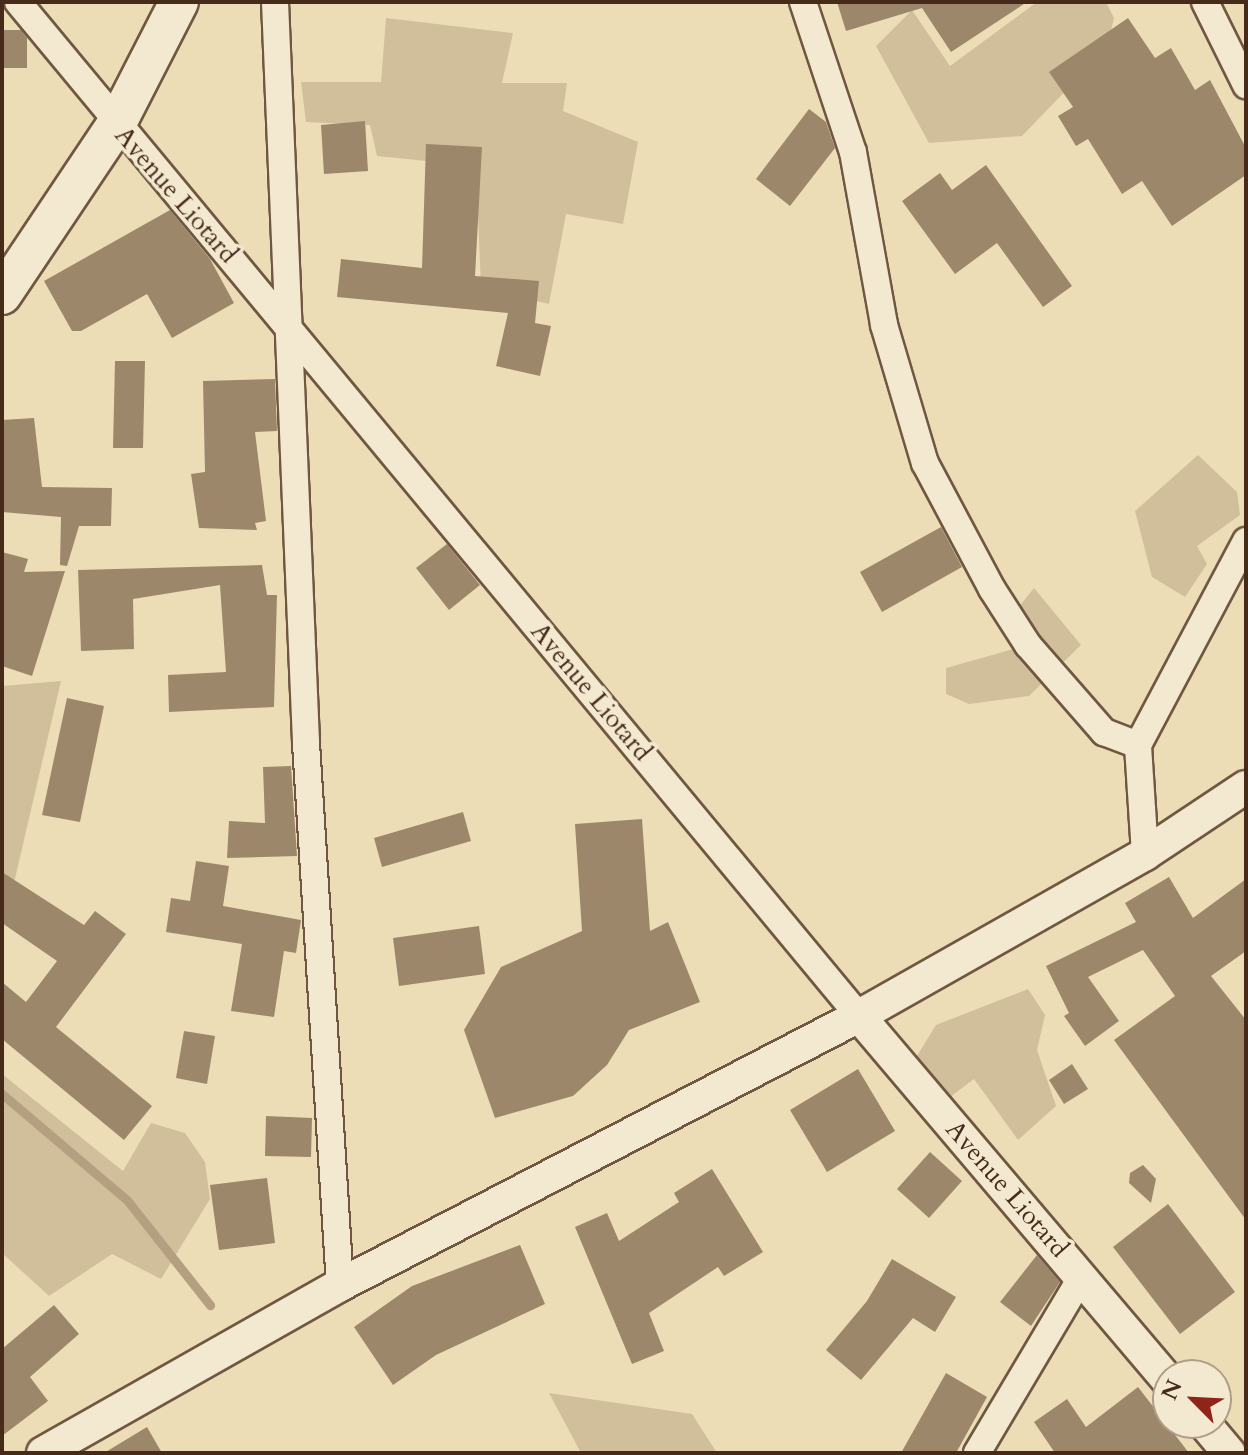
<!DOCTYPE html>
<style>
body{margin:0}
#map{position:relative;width:1248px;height:1455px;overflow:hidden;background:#edddb6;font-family:Cardo,serif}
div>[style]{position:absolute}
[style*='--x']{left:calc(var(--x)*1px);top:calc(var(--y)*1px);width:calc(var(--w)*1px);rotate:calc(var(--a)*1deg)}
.green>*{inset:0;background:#d1bf9b}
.stream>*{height:9px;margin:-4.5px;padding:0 4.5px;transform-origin:4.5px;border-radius:4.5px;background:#b4a081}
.building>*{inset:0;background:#9d876b}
.roads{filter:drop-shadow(2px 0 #705741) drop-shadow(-2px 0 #705741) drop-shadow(0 2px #705741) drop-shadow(0 -2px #705741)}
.minor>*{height:26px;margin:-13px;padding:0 13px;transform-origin:13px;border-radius:13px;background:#f3e9d0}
.tertiary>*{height:32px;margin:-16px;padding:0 16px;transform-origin:16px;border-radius:16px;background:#f3e9d0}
.secondary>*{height:38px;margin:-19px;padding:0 19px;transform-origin:19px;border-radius:19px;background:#f3e9d0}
span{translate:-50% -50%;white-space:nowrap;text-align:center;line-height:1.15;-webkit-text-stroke:7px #f3e9d0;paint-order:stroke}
.street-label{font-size:26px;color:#462a1a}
.frame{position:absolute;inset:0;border:4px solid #462a1a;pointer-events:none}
.north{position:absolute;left:1152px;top:1359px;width:80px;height:80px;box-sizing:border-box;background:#f3e9d0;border:2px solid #ae9d87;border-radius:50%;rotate:294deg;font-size:22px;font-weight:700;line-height:32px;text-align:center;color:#462a1a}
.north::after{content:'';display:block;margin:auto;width:28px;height:36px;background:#8f2418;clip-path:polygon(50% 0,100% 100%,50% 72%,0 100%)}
</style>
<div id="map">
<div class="green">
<i style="clip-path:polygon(1037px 2px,1106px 2px,1114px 18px,1107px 48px,1022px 136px,929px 143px,876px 46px,912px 10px,950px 66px)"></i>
<i style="clip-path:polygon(386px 18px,513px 33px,502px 83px,567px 83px,563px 111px,638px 142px,623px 224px,566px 214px,549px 304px,481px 288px,476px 166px,377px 156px,370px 125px,306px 122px,301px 82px,381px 82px)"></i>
<i style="clip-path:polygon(1198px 455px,1237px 492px,1240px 515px,1197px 546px,1207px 564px,1185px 597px,1152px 577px,1135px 511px)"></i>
<i style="clip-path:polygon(1034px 588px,1081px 645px,1029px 696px,969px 704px,946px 694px,946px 668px,1028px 645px,1010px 618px)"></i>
<i style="clip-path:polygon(61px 681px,14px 883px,2px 878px,2px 686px)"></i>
<i style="clip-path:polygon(1028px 989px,1045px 1015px,1037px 1050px,1056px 1106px,1018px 1140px,974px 1079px,937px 1107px,912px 1064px,936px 1025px)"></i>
<i style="clip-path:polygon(2px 1074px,123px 1171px,151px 1123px,185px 1133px,205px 1162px,210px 1199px,161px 1279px,112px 1254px,49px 1296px,2px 1253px)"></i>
<i style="clip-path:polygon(549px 1393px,692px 1414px,717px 1453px,581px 1453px)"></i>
</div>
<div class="stream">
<i style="--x:2;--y:1094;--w:164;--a:40.3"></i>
<i style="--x:127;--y:1200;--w:134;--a:51.7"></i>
</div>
<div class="building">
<i style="clip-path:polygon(837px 2px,1027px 2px,951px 52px,922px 8px,846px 31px)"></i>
<i style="clip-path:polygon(1128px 18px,1155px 58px,1171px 48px,1195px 90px,1210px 80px,1246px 148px,1246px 175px,1172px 226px,1142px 181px,1122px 194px,1088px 139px,1076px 146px,1058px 116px,1073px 107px,1049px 72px)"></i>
<i style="clip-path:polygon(2px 30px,21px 30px,27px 38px,27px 68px,2px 68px)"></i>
<i style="clip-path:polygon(809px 109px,826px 122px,835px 148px,790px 206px,756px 179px)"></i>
<i style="clip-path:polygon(365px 121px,368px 171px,324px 174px,321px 125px)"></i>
<i style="clip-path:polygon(426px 144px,482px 147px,475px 276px,539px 281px,535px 323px,551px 326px,540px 376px,496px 366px,508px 313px,337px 297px,341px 259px,422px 268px)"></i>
<i style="clip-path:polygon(986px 165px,1072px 286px,1043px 307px,997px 243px,955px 274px,902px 201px,940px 173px,952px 190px)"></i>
<i style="clip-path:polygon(170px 210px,210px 259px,234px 303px,172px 338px,147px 294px,81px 331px,72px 331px,44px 281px)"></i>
<i style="clip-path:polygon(115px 361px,145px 361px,143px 448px,113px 448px)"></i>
<i style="clip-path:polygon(275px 379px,277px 431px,255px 432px,266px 521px,255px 523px,257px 530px,199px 528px,191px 474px,205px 472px,203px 381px)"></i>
<i style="clip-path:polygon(34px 418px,42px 487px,112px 488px,111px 526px,79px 526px,67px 566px,60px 565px,61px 517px,2px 512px,2px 420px)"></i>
<i style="clip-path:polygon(941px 527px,962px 567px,882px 612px,860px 572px)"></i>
<i style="clip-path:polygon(447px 544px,480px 585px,449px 610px,416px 568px)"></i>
<i style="clip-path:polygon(2px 552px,28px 559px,24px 572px,65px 571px,32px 676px,2px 666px)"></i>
<i style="clip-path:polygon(262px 565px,267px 595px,277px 595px,274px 707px,169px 712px,168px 675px,226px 672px,220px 585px,133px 599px,134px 649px,81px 651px,78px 570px)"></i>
<i style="clip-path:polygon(67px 698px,104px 706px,80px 822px,42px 815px)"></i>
<i style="clip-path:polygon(291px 766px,297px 856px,227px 858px,229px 821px,265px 823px,263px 767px)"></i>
<i style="clip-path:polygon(463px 812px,471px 841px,382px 867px,374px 838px)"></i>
<i style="clip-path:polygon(642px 819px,650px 931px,668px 922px,700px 1002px,629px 1030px,607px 1065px,573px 1096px,495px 1118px,464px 1030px,501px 967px,582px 931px,575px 824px)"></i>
<i style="clip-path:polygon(196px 861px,229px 866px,223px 906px,301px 920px,296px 953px,284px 951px,274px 1017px,231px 1011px,242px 944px,166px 932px,171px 898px,190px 901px)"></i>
<i style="clip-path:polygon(2px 872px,84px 925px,95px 911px,126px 934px,56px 1027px,152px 1106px,124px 1140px,2px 1039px,2px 982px,26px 1002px,57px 961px,2px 923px)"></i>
<i style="clip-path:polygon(1169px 877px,1193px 918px,1246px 879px,1246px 951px,1211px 976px,1246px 1020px,1246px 1220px,1114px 1040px,1175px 996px,1143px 950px,1088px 977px,1119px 1021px,1085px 1046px,1064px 1016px,1069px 1013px,1046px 966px,1136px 922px,1125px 903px)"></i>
<i style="clip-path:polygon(479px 926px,485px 974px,399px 986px,393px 938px)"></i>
<i style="clip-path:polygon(184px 1031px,215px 1036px,207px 1084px,176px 1078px)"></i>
<i style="clip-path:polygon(1072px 1064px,1088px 1089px,1064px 1104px,1049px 1080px)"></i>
<i style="clip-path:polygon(858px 1069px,895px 1131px,827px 1172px,790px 1110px)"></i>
<i style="clip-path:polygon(266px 1116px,312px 1118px,311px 1157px,265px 1156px)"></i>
<i style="clip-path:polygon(930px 1152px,962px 1181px,929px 1218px,897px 1189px)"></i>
<i style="clip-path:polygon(1143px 1165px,1156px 1179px,1151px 1203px,1129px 1183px,1130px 1173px)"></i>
<i style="clip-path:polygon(712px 1169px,763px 1252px,724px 1276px,718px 1267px,649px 1313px,664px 1351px,632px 1364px,575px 1227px,607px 1213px,619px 1241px,679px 1202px,674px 1193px)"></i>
<i style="clip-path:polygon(267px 1178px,275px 1243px,219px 1250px,210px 1185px)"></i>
<i style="clip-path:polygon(1168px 1204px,1235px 1292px,1180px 1334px,1113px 1247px)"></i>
<i style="clip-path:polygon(520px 1245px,545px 1304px,436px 1355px,393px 1385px,354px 1327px,412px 1286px)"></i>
<i style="clip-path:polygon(1037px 1255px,1060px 1282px,1031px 1326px,1000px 1302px)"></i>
<i style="clip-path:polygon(892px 1259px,956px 1297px,935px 1332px,913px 1318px,861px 1380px,826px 1350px,867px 1301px)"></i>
<i style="clip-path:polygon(54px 1305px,79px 1334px,30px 1377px,48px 1401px,2px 1436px,2px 1349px)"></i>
<i style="clip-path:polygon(946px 1373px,987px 1397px,956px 1453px,901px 1453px)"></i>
<i style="clip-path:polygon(1138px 1387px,1189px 1453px,1055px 1453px,1034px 1422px,1067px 1399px,1086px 1427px)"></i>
<i style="clip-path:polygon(147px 1427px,162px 1453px,104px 1453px)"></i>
</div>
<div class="roads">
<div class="minor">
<i style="--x:18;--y:2;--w:1317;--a:50.33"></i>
<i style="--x:275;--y:2;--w:742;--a:87.6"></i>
<i style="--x:306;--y:743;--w:543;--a:86.41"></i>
<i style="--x:803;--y:2;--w:158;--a:71.6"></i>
<i style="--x:853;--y:152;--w:176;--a:79.8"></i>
<i style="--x:884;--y:325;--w:144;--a:73.5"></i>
<i style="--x:925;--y:463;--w:143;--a:62"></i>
<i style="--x:992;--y:589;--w:67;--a:57.3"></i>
<i style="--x:1028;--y:645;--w:116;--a:48.9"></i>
<i style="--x:1104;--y:732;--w:36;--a:21"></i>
<i style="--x:1205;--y:2;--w:93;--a:63.7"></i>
<i style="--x:1145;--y:854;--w:109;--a:-93.7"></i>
<i style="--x:1138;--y:745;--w:231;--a:-62.1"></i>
<i style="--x:977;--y:1453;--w:206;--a:-59.3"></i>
</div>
<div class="tertiary">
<i style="--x:859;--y:1016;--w:477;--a:49.7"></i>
<i style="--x:1204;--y:1423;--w:39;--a:50"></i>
<i style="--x:43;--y:1453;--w:341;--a:-29.5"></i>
<i style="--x:340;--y:1285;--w:585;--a:-27.4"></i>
<i style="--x:859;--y:1016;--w:329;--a:-29.5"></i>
<i style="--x:1145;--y:854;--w:121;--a:-33.6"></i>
</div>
<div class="secondary">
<i style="--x:2;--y:295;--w:205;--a:-56.2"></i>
<i style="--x:116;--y:125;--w:138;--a:-62.9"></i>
</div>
</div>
<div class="street-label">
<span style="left:176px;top:195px;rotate:49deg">Avenue Liotard</span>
<span style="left:591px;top:692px;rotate:50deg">Avenue Liotard</span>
<span style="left:1007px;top:1189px;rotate:49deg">Avenue Liotard</span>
</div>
<div class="frame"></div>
<div class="north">N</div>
</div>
